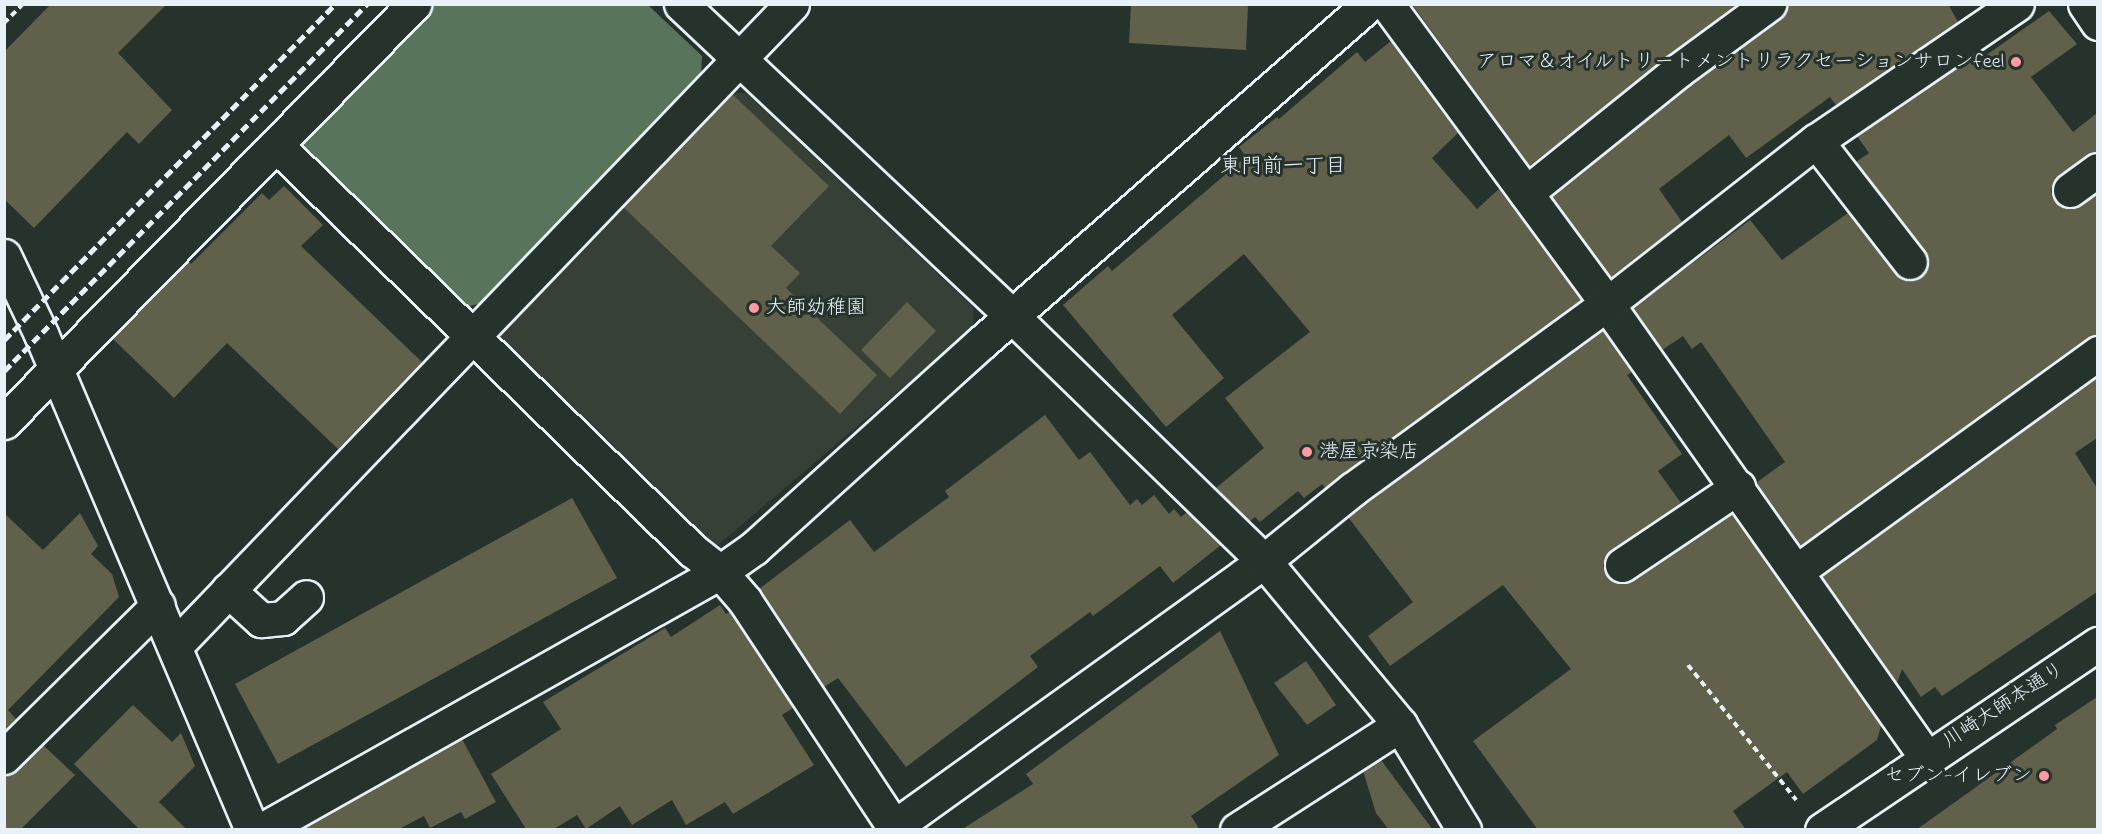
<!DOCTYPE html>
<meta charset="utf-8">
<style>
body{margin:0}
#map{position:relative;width:2102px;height:834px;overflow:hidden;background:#26332d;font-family:"Indie Flower","Klee One",sans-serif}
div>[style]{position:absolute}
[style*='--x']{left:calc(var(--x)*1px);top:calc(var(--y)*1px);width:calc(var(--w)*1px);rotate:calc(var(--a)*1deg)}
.built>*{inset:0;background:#374036}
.green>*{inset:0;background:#58745b}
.building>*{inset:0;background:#60604b}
.path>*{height:4px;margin-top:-2px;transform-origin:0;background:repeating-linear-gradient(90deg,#e8f1f8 0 6px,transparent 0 10.5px)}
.roads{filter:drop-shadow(2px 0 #e8f1f8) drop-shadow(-2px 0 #e8f1f8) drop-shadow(0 2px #e8f1f8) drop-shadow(0 -2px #e8f1f8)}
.minor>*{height:33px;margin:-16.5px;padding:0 16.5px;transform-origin:16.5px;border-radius:16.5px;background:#26332d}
.rail>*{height:4.5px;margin-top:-2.25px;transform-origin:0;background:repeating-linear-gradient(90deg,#e8f1f8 0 9px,transparent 0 13.5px)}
.dots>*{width:16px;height:16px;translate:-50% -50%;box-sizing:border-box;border:3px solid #26332d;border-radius:50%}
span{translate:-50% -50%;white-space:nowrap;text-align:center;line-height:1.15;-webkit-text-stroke:6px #26332d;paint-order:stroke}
.poi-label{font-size:20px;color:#e8f1f8}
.right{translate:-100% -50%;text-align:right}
.left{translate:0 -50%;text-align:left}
.street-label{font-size:20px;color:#e8f1f8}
.neighbourhood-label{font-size:21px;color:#e8f1f8}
.frame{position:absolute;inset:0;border:6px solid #e8f1f8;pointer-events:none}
</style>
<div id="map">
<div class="built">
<i style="clip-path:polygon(724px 93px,746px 93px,973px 307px,974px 327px,719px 544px,701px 543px,495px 332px)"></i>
</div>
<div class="green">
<i style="clip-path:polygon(432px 5px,648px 5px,702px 56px,701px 75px,482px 303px,462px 308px,302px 155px,302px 132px)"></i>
</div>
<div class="building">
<i style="clip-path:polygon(51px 4px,167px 4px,118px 53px,172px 110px,139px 144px,127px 132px,34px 228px,4px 199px,4px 52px)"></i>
<i style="clip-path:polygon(1131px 4px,1248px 4px,1246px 50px,1129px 43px)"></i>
<i style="clip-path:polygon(1412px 4px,1737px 4px,1529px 166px)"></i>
<i style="clip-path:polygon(1787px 4px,1948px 4px,1958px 22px,1836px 105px,1830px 97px,1746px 158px,1729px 135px,1659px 189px,1682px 222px,1611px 277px,1551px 197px,1690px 85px,1780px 19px)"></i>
<i style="clip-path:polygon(2049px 11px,2077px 44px,2031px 77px,2073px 132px,2097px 113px,2097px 151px,2059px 175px,2051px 191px,2055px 201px,2071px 209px,2097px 193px,2097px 334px,2087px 338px,1800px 546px,1756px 483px,1785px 462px,1701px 342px,1692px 349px,1683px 336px,1662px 350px,1633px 308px,1750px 220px,1782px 260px,1848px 213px,1896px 274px,1904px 280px,1921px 277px,1928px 268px,1925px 251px,1856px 162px,1869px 153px,1857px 136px,1975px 55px,1978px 61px)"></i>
<i style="clip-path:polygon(1391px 41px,1458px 133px,1432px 158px,1477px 209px,1499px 189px,1581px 300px,1325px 488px,1322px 484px,1304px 498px,1298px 491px,1260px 522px,1255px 517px,1250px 521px,1216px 488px,1264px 448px,1225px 398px,1310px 332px,1244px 254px,1172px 315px,1224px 378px,1166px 427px,1063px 305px,1108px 266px,1112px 271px,1246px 157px,1239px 147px,1277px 117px,1279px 119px,1357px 52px,1365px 62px)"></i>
<i style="clip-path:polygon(732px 94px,829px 186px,771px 246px,800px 273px,786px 288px,877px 375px,840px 414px,623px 207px)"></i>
<i style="clip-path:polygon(284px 186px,323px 225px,301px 246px,422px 362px,338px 449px,227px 343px,174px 398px,113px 339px,188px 261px,191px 264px,262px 193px,269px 200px)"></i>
<i style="clip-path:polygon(907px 302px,936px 331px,890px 378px,861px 350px)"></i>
<i style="clip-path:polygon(1603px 330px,1632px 372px,1627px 375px,1682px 454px,1658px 471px,1681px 503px,1611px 550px,1603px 566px,1607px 576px,1623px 584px,1632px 581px,1732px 514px,1881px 726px,1877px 740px,1803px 794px,1787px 772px,1733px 811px,1746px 830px,1538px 830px,1473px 741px,1571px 669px,1503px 585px,1390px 666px,1368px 636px,1413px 602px,1348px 517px)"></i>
<i style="clip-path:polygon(2097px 377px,2097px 438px,2075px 453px,2097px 488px,2097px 592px,1942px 696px,1935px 687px,1921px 697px,1902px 669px,1897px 683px,1822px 576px)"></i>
<i style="clip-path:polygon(1045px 415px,1079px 460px,1090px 452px,1130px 505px,1137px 499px,1142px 505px,1154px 495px,1169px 514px,1174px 509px,1181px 517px,1187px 512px,1221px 545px,1173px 583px,1160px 566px,1093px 616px,1090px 612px,1030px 656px,1038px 667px,906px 767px,838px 678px,824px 687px,759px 589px,850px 520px,874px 552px,949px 497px,945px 491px)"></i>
<i style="clip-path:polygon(572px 498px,617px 578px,278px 764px,235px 684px)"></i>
<i style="clip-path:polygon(4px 513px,43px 550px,80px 513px,98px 546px,91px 554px,112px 574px,119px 597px,8px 710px,16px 719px,4px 730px)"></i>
<i style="clip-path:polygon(720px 605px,726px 614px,730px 612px,793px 708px,782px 715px,814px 765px,733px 814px,725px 802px,686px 825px,672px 800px,632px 825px,620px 806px,586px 829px,577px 815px,554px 829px,526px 829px,491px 774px,561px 729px,543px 702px,665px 628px,671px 637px)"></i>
<i style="clip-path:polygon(1220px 631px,1279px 755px,1191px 816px,1200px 830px,961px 830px,1033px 784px,1026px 774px)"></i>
<i style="clip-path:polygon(1306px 661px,1336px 705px,1307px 725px,1274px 683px)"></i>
<i style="clip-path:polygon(2097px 697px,2097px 830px,1916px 830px,2057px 729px,2055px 725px)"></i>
<i style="clip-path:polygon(133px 705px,172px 742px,181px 733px,195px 766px,159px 802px,187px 830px,140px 830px,74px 764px)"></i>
<i style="clip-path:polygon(462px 739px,496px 802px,465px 819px,461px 812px,430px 828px,424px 816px,397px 830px,301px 830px)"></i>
<i style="clip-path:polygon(43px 745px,75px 775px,20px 830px,4px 830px,4px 775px,17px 770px)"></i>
<i style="clip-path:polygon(1381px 760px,1433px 830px,1389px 830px,1376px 813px,1363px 771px)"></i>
</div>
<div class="path">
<i style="--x:4;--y:23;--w:27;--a:-45"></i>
<i style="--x:1688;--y:665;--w:173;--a:51.3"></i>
</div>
<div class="roads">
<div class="minor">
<i style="--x:681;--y:4;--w:455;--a:43.3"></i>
<i style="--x:1012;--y:316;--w:351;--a:44.2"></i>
<i style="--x:1264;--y:561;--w:213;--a:50.3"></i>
<i style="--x:1400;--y:725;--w:123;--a:58.6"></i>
<i style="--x:1387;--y:4;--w:372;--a:53.7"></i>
<i style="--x:1607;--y:304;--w:554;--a:54.85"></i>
<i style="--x:2085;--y:4;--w:23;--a:56"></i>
<i style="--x:1816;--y:141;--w:153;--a:52.2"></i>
<i style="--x:276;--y:145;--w:581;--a:44.23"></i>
<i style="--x:692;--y:550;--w:36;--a:38"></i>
<i style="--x:720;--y:572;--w:38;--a:49"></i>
<i style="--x:745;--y:601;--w:274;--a:56.6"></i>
<i style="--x:2070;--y:190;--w:34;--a:-36"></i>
<i style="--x:1526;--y:193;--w:196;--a:-38.8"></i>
<i style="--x:1679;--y:70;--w:112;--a:-36.3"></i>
<i style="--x:4;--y:256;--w:86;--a:64.6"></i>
<i style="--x:41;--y:334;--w:539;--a:66.95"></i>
<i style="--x:4;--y:422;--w:586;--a:-45.55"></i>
<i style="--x:1622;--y:565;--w:140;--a:-33.9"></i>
<i style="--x:1797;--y:571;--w:372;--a:-35.9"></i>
<i style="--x:228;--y:590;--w:45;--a:42.3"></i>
<i style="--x:261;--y:620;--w:22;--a:-5"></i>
<i style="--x:283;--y:618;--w:31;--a:-42"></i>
<i style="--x:176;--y:645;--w:889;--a:-46.14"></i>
<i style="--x:4;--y:757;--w:216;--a:-44.6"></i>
<i style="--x:894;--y:827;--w:456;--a:-35.7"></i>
<i style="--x:1264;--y:561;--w:114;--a:-39"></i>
<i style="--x:1353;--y:489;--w:314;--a:-36.1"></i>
<i style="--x:1607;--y:304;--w:265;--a:-38"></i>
<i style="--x:1816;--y:141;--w:243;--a:-34.3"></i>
<i style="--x:262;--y:830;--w:526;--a:-29.39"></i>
<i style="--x:720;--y:572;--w:42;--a:-35.2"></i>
<i style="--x:754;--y:548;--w:307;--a:-42.1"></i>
<i style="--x:982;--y:342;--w:514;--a:-41.13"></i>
<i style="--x:1237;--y:830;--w:194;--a:-32.8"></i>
<i style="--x:1822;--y:830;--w:333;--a:-34"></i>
</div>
</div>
<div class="rail">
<i style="--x:4;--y:340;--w:472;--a:-45.4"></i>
<i style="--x:4;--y:371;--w:516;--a:-45.31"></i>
</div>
<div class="dots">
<i style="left:2016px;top:62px;background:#ff9aa2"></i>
<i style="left:754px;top:308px;background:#ff9aa2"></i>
<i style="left:1307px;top:452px;background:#ff9aa2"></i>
<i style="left:2044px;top:776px;background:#ff9aa2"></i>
</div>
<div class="poi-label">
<span class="right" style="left:2004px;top:62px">アロマ＆オイルトリートメントリラクセーションサロンfeel</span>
<span class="left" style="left:766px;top:308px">大師幼稚園</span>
<span class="left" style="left:1319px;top:452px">港屋京染店</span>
<span class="right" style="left:2032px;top:776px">セブン-イレブン</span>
</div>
<div class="street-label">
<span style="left:2004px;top:706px;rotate:-33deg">川崎大師本通り</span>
</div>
<div class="neighbourhood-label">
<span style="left:1283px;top:167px">東門前一丁目</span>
</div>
<div class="frame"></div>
</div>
